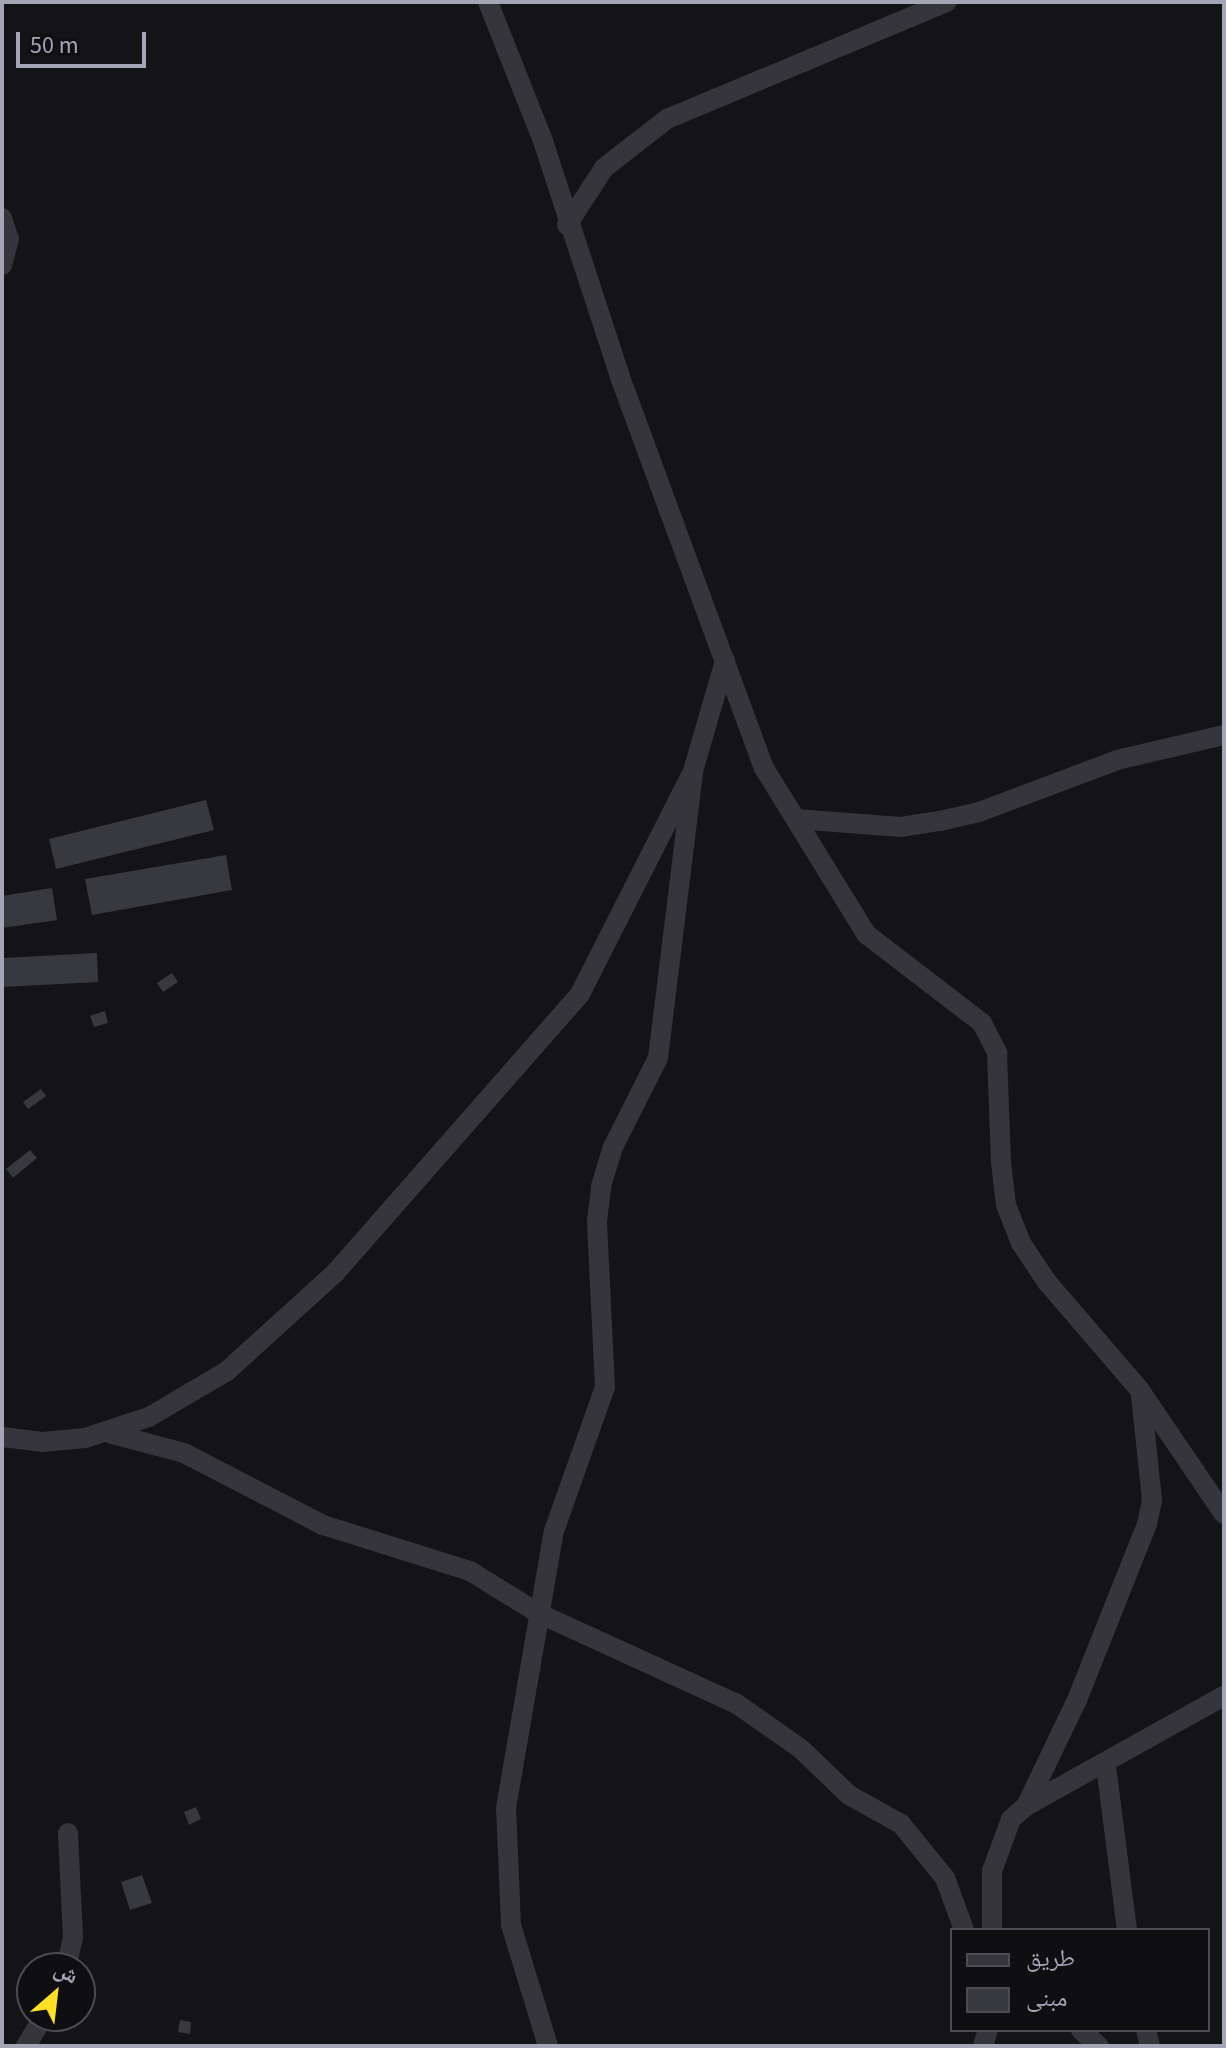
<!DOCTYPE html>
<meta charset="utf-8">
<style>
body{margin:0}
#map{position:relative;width:1226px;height:2048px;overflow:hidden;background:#141416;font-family:"Source Sans 3","Noto Naskh Arabic",sans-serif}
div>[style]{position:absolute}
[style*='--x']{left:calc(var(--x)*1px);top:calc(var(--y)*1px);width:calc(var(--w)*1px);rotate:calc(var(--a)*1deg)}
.building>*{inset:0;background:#38393e}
.minor>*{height:20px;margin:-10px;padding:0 10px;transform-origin:10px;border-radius:10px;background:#35353b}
span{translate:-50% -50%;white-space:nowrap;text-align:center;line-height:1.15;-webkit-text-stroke:6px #0f0f11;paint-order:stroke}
.frame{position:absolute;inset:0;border:4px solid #a4a6b8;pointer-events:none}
.legend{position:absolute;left:950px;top:1928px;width:260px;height:104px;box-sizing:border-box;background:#0f0f11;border:2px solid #4b4b54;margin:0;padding:10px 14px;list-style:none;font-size:24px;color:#a4a6b8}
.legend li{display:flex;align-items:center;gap:16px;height:40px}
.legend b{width:40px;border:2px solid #4b4b54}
.north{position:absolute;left:16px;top:1952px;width:80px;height:80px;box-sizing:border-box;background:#0f0f11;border:2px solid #4b4b54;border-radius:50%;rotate:28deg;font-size:22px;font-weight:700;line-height:32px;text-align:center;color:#a4a6b8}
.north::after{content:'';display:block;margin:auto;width:28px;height:36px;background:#ffe023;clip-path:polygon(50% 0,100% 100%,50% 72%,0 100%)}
.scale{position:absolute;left:16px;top:32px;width:130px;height:36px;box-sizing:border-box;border:4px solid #a4a6b8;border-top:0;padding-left:10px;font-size:24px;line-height:28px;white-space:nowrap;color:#a4a6b8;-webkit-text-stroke:6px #0f0f11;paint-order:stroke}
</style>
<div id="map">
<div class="building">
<i style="clip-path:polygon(206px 800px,214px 830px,56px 869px,49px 839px)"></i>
<i style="clip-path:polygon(226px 855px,232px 890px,92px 915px,85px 879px)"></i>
<i style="clip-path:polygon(52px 888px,57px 920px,2px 928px,2px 896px)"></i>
<i style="clip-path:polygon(97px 953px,98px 982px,2px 987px,2px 958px)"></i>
<i style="clip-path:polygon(172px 973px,178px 982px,163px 992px,157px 983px)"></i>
<i style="clip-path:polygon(105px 1011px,108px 1023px,94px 1027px,90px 1016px)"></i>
<i style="clip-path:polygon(41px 1089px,46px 1096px,28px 1109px,23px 1102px)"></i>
<i style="clip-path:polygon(30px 1150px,37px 1158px,13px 1178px,6px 1169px)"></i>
<i style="clip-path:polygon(196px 1807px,201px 1819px,189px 1825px,184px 1812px)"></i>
<i style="clip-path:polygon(142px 1875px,152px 1903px,130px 1910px,121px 1882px)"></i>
<i style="clip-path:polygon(180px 2020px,191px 2022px,190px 2034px,178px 2032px)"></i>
</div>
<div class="minor">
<i style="--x:488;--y:2;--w:149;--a:68.4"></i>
<i style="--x:543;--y:141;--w:248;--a:71.9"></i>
<i style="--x:620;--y:377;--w:417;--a:69.8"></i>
<i style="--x:764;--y:768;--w:195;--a:58.4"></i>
<i style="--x:866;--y:934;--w:146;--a:37.5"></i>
<i style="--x:982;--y:1023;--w:34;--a:63"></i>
<i style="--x:997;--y:1053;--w:109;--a:87.9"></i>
<i style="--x:1001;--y:1162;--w:43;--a:83.4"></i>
<i style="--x:1006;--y:1205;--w:41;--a:68.5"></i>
<i style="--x:1021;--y:1243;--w:47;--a:56.3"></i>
<i style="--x:1047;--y:1282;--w:141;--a:49.3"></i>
<i style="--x:1139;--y:1389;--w:151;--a:55.8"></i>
<i style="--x:2;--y:218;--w:22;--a:72"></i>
<i style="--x:9;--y:239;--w:27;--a:105"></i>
<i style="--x:567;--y:225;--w:68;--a:-57"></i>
<i style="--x:604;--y:168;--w:80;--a:-37.9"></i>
<i style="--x:667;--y:119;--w:303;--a:-22.7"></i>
<i style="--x:796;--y:819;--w:105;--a:4.4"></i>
<i style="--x:901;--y:827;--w:39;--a:-9"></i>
<i style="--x:940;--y:821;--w:40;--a:-13"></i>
<i style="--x:979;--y:812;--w:147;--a:-20.6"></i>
<i style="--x:1117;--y:760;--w:110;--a:-13.2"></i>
<i style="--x:109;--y:1433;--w:78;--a:14.9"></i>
<i style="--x:184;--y:1453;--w:157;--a:27.4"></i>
<i style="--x:323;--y:1525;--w:154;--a:17.4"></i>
<i style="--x:470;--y:1571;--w:80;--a:31.7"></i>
<i style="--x:538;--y:1613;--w:219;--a:24.6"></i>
<i style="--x:737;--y:1704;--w:78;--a:35.1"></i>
<i style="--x:801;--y:1749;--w:66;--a:43.8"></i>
<i style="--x:849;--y:1795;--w:60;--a:29.1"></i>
<i style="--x:901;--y:1824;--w:70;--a:50.8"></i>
<i style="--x:945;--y:1878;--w:55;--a:69.9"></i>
<i style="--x:2;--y:1437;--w:40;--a:7.1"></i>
<i style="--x:42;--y:1442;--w:43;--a:-5.3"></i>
<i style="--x:85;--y:1438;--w:67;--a:-18.2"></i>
<i style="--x:149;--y:1417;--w:91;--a:-30.5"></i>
<i style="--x:227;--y:1371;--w:146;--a:-42.2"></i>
<i style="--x:335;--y:1273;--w:371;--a:-48.7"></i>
<i style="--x:580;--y:994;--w:250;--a:-63.1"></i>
<i style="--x:693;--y:771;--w:115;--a:-73.8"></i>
<i style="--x:1106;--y:1766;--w:165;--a:82.7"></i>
<i style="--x:1026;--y:1806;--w:118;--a:-64.3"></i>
<i style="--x:1077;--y:1700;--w:189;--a:-68.3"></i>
<i style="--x:1147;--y:1524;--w:25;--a:-78"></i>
<i style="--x:1152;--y:1500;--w:105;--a:-96"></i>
<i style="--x:992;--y:1930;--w:59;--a:-90"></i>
<i style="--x:992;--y:1871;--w:55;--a:-69.9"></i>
<i style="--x:1011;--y:1819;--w:20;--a:-41"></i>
<i style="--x:1026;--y:1806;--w:227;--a:-29.1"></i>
<i style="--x:66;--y:1968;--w:32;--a:-77"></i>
<i style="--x:73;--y:1937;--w:104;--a:-92.8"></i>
<i style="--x:1081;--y:2030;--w:24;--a:42"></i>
<i style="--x:1146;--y:2030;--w:16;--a:76"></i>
<i style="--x:26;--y:2046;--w:35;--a:-59"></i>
<i style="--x:548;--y:2046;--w:127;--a:-107"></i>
<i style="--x:511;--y:1925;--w:117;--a:-92.4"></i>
<i style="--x:506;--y:1808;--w:281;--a:-80.2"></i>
<i style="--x:554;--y:1531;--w:153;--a:-70.5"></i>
<i style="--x:605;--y:1387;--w:166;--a:-92.8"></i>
<i style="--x:597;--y:1221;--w:35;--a:-83"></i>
<i style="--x:601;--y:1186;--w:39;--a:-73"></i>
<i style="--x:612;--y:1149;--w:102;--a:-63.2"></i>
<i style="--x:658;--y:1058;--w:289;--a:-83"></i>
<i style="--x:983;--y:2046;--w:17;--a:-73"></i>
</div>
<div class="frame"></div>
<ul class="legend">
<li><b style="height:10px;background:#35353b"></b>طريق</li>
<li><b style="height:22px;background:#38393e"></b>مبنى</li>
</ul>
<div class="north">ش</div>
<div class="scale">50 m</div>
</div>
